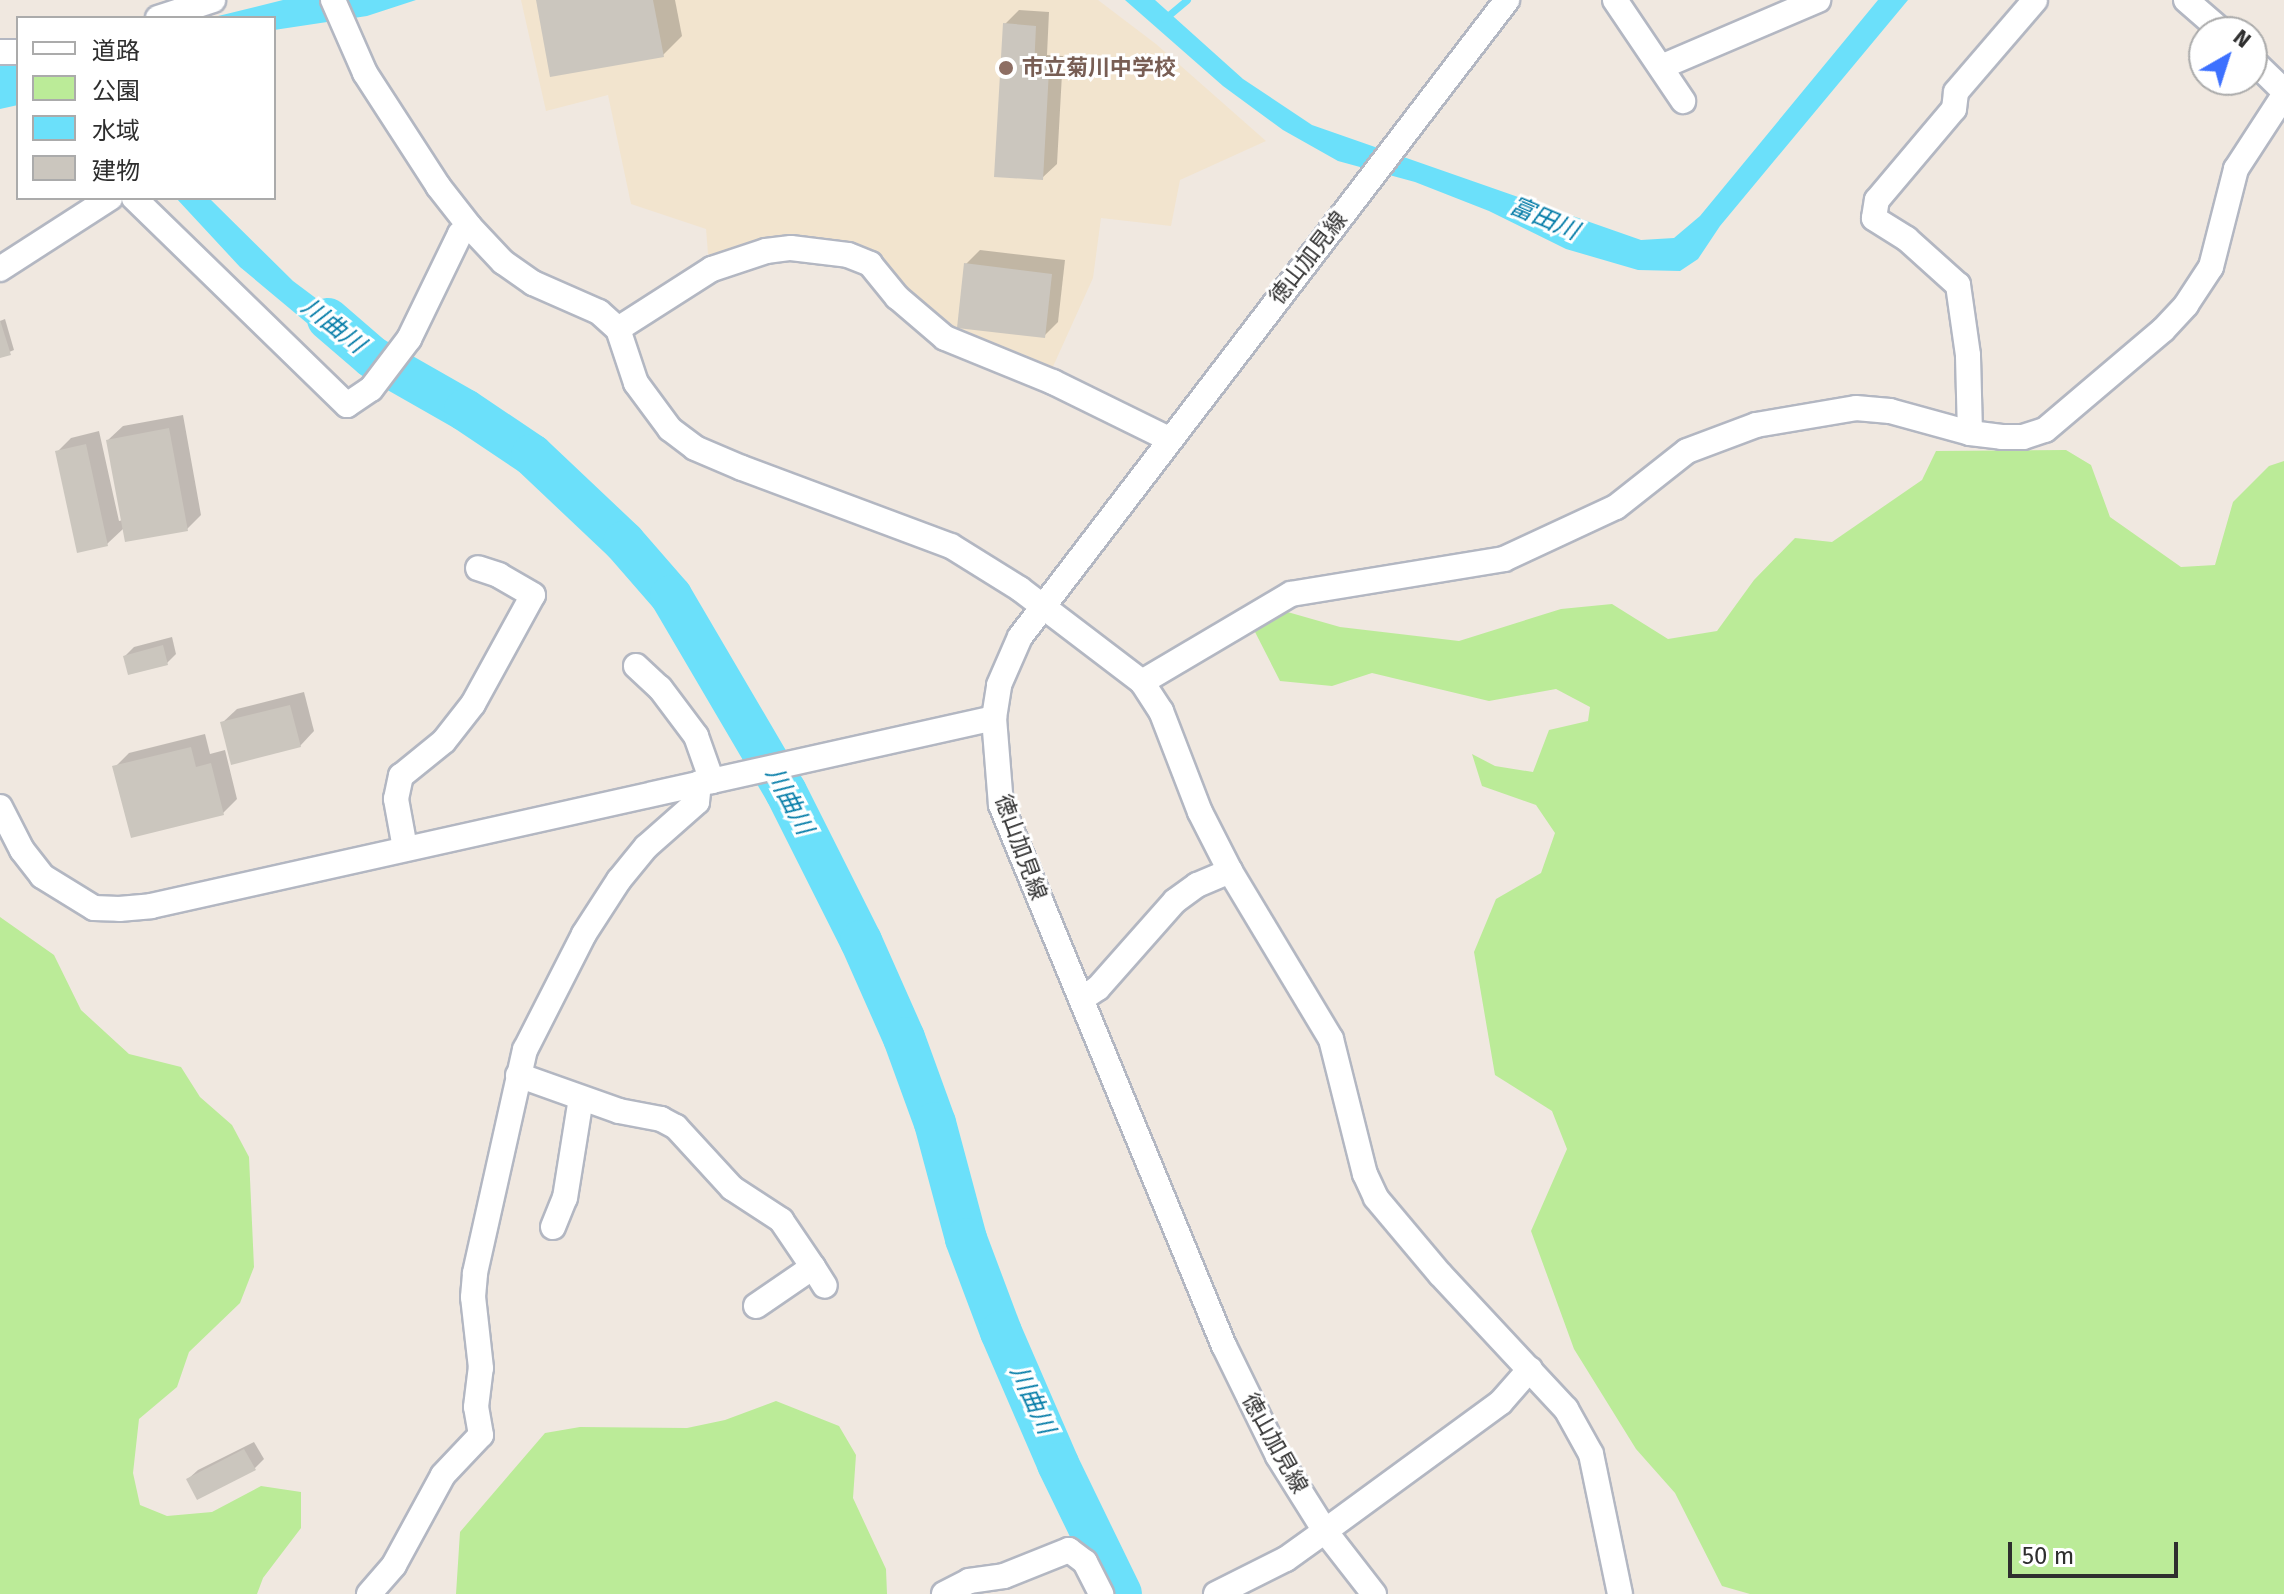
<!DOCTYPE html>
<meta charset="utf-8">
<style>
body{margin:0}
#map{position:relative;width:2284px;height:1594px;overflow:hidden;background:#f0e8e0;font-family:"Fira Sans","Noto Sans JP",sans-serif}
div>[style]{position:absolute}
[style*='--x']{left:calc(var(--x)*1px);top:calc(var(--y)*1px);width:calc(var(--w)*1px);rotate:calc(var(--a)*1deg)}
.education>*{inset:0;background:#f2e4ce}
.green>*{inset:0;background:#bbeb98}
.water>*{inset:0;background:#6be0fa}
.shadow>*{inset:0;background:#0003}
.stream>*{height:7px;margin:-3.5px;padding:0 3.5px;transform-origin:3.5px;border-radius:3.5px;background:#6be0fa}
.river>*{height:42px;margin:-21px;padding:0 21px;transform-origin:21px;border-radius:21px;background:#6be0fa}
.building>*{inset:0;background:#cbc6be}
.roads{filter:drop-shadow(2px 0 #b3b7c2) drop-shadow(-2px 0 #b3b7c2) drop-shadow(0 2px #b3b7c2) drop-shadow(0 -2px #b3b7c2)}
.minor>*{height:24px;margin:-12px;padding:0 12px;transform-origin:12px;border-radius:12px;background:#fff}
.dots>*{width:22px;height:22px;translate:-50% -50%;box-sizing:border-box;border:4px solid #fff;border-radius:50%}
span{translate:-50% -50%;white-space:nowrap;text-align:center;line-height:1.15;-webkit-text-stroke:6px #fff;paint-order:stroke}
.education-label{font-size:22px;color:#785e54;font-weight:700}
.left{translate:0 -50%;text-align:left}
.street-label{font-size:22px;color:#2e2e2e}
.water-label{font-size:24px;color:#027ba7;font-style:italic}
.legend{position:absolute;left:16px;top:16px;width:260px;height:184px;box-sizing:border-box;background:#fff;border:2px solid #ababab;margin:0;padding:10px 14px;list-style:none;font-size:24px;color:#2e2e2e}
.legend li{display:flex;align-items:center;gap:16px;height:40px}
.legend b{width:40px;border:2px solid #ababab}
.north{position:absolute;left:2188px;top:16px;width:80px;height:80px;box-sizing:border-box;background:#fff;border:2px solid #ababab;border-radius:50%;rotate:39deg;font-size:22px;font-weight:700;line-height:32px;text-align:center;color:#2e2e2e}
.north::after{content:'';display:block;margin:auto;width:28px;height:36px;background:#3d71ff;clip-path:polygon(50% 0,100% 100%,50% 72%,0 100%)}
.scale{position:absolute;left:2008px;top:1542px;width:170px;height:36px;box-sizing:border-box;border:4px solid #2e2e2e;border-top:0;padding-left:10px;font-size:24px;line-height:28px;white-space:nowrap;color:#2e2e2e;-webkit-text-stroke:6px #fff;paint-order:stroke}
</style>
<div id="map">
<div class="education">
<i style="clip-path:polygon(521px 0,1098px 0,1156px 44px,1266px 141px,1180px 180px,1171px 226px,1101px 218px,1093px 278px,1051px 371px,947px 331px,864px 248px,791px 239px,722px 257px,708px 254px,706px 229px,631px 204px,608px 95px,546px 111px)"></i>
</div>
<div class="green">
<i style="clip-path:polygon(2066px 450px,2091px 465px,2110px 517px,2181px 567px,2215px 565px,2233px 502px,2269px 466px,2284px 461px,2284px 1594px,1750px 1594px,1722px 1586px,1675px 1493px,1636px 1449px,1574px 1349px,1531px 1231px,1567px 1149px,1552px 1111px,1495px 1075px,1474px 952px,1496px 899px,1541px 873px,1555px 833px,1536px 805px,1482px 786px,1472px 754px,1495px 766px,1533px 772px,1549px 730px,1588px 721px,1590px 707px,1556px 689px,1489px 701px,1372px 673px,1332px 686px,1280px 681px,1254px 630px,1284px 611px,1340px 627px,1459px 641px,1561px 609px,1612px 604px,1668px 639px,1717px 631px,1754px 580px,1795px 538px,1832px 542px,1922px 480px,1936px 451px)"></i>
<i style="clip-path:polygon(0 917px,54px 955px,81px 1010px,129px 1054px,181px 1067px,200px 1097px,232px 1125px,249px 1157px,254px 1267px,240px 1303px,189px 1352px,177px 1387px,139px 1419px,133px 1473px,140px 1505px,167px 1516px,212px 1512px,261px 1486px,301px 1492px,301px 1528px,263px 1578px,257px 1594px,0 1594px)"></i>
<i style="clip-path:polygon(776px 1401px,839px 1426px,856px 1455px,853px 1498px,886px 1569px,887px 1594px,456px 1594px,460px 1532px,545px 1433px,580px 1427px,687px 1428px,725px 1420px)"></i>
</div>
<div class="water">
<i style="clip-path:polygon(283px 0,416px 0,367px 16px,274px 30px,274px 18px,210px 18px)"></i>
<i style="clip-path:polygon(1125px 0,1155px 0,1243px 79px,1312px 125px,1641px 240px,1674px 238px,1700px 216px,1878px 0,1908px 0,1720px 226px,1698px 259px,1680px 271px,1638px 270px,1566px 249px,1489px 211px,1415px 182px,1338px 161px,1283px 130px,1223px 86px)"></i>
<i style="clip-path:polygon(18px 64px,18px 105px,0 109px,0 65px)"></i>
<i style="clip-path:polygon(176px 198px,209px 198px,293px 281px,381px 347px,367px 363px,307px 323px,240px 267px)"></i>
</div>
<div class="shadow">
<i style="clip-path:polygon(539px 0,675px 0,682px 36px,663px 55px)"></i>
<i style="clip-path:polygon(1019px 10px,1049px 12px,1047px 55px,1063px 56px,1057px 164px,1042px 178px,1005px 24px)"></i>
<i style="clip-path:polygon(980px 250px,1065px 260px,1058px 322px,1044px 336px,966px 264px)"></i>
<i style="clip-path:polygon(5px 319px,14px 350px,0 356px,0 321px)"></i>
<i style="clip-path:polygon(183px 415px,201px 515px,187px 529px,124px 528px,107px 544px,57px 452px,71px 438px,99px 431px,119px 521px,123px 520px,108px 440px,123px 426px)"></i>
<i style="clip-path:polygon(172px 637px,176px 654px,167px 663px,125px 656px,134px 647px)"></i>
<i style="clip-path:polygon(304px 692px,314px 731px,300px 746px,222px 723px,237px 709px)"></i>
<i style="clip-path:polygon(205px 734px,210px 754px,225px 750px,237px 799px,223px 813px,115px 767px,129px 753px)"></i>
<i style="clip-path:polygon(254px 1442px,264px 1459px,255px 1468px,198px 1498px,188px 1479px,198px 1470px)"></i>
</div>
<div class="stream">
<i style="--x:1164;--y:19;--w:30;--a:-40"></i>
</div>
<div class="river">
<i style="--x:328;--y:319;--w:58;--a:40.8"></i>
<i style="--x:372;--y:357;--w:107;--a:29.7"></i>
<i style="--x:465;--y:410;--w:81;--a:33.9"></i>
<i style="--x:532;--y:455;--w:127;--a:43.4"></i>
<i style="--x:624;--y:542;--w:72;--a:49"></i>
<i style="--x:671;--y:596;--w:227;--a:59.6"></i>
<i style="--x:786;--y:792;--w:167;--a:63.3"></i>
<i style="--x:861;--y:941;--w:106;--a:66.1"></i>
<i style="--x:904;--y:1038;--w:90;--a:70"></i>
<i style="--x:935;--y:1123;--w:120;--a:75"></i>
<i style="--x:966;--y:1239;--w:99;--a:69.4"></i>
<i style="--x:1001;--y:1332;--w:144;--a:66.6"></i>
<i style="--x:1058;--y:1464;--w:144;--a:64.1"></i>
</div>
<div class="building">
<i style="clip-path:polygon(536px 0,653px 0,664px 57px,550px 77px)"></i>
<i style="clip-path:polygon(1003px 23px,1036px 26px,1034px 69px,1049px 70px,1043px 180px,994px 177px)"></i>
<i style="clip-path:polygon(964px 263px,1052px 274px,1045px 338px,957px 328px)"></i>
<i style="clip-path:polygon(0 320px,11px 355px,0 358px)"></i>
<i style="clip-path:polygon(169px 428px,188px 531px,125px 542px,106px 440px)"></i>
<i style="clip-path:polygon(86px 444px,108px 546px,77px 553px,55px 451px)"></i>
<i style="clip-path:polygon(163px 645px,168px 665px,128px 675px,123px 656px)"></i>
<i style="clip-path:polygon(290px 705px,301px 747px,231px 765px,220px 722px)"></i>
<i style="clip-path:polygon(191px 747px,196px 767px,211px 763px,224px 815px,131px 838px,112px 766px)"></i>
<i style="clip-path:polygon(244px 1449px,256px 1470px,197px 1500px,186px 1479px)"></i>
</div>
<div class="roads">
<div class="minor">
<i style="--x:333;--y:0;--w:80;--a:66.3"></i>
<i style="--x:365;--y:73;--w:135;--a:57.1"></i>
<i style="--x:438;--y:186;--w:52;--a:52"></i>
<i style="--x:470;--y:227;--w:48;--a:46.7"></i>
<i style="--x:503;--y:262;--w:37;--a:35"></i>
<i style="--x:533;--y:283;--w:72;--a:23.7"></i>
<i style="--x:599;--y:312;--w:25;--a:42"></i>
<i style="--x:618;--y:329;--w:57;--a:71.6"></i>
<i style="--x:636;--y:383;--w:57;--a:53.5"></i>
<i style="--x:670;--y:429;--w:31;--a:37"></i>
<i style="--x:695;--y:448;--w:51;--a:23.1"></i>
<i style="--x:742;--y:468;--w:223;--a:20.5"></i>
<i style="--x:951;--y:546;--w:81;--a:31.9"></i>
<i style="--x:1020;--y:589;--w:153;--a:37.3"></i>
<i style="--x:1142;--y:682;--w:35;--a:57"></i>
<i style="--x:1161;--y:711;--w:108;--a:68.9"></i>
<i style="--x:1200;--y:812;--w:66;--a:63"></i>
<i style="--x:1230;--y:871;--w:196;--a:59"></i>
<i style="--x:1331;--y:1039;--w:139;--a:75.9"></i>
<i style="--x:1365;--y:1174;--w:26;--a:65"></i>
<i style="--x:1376;--y:1198;--w:99;--a:49.9"></i>
<i style="--x:1440;--y:1274;--w:185;--a:47"></i>
<i style="--x:1566;--y:1409;--w:51;--a:60.9"></i>
<i style="--x:1591;--y:1454;--w:143;--a:78.3"></i>
<i style="--x:1615;--y:0;--w:122;--a:56"></i>
<i style="--x:2186;--y:0;--w:49;--a:40.9"></i>
<i style="--x:158;--y:18;--w:58;--a:-18.1"></i>
<i style="--x:0;--y:52;--w:18;--a:0"></i>
<i style="--x:2252;--y:60;--w:45;--a:44.1"></i>
<i style="--x:1661;--y:67;--w:171;--a:-23.1"></i>
<i style="--x:134;--y:198;--w:297;--a:44.2"></i>
<i style="--x:347;--y:405;--w:29;--a:-34"></i>
<i style="--x:371;--y:389;--w:63;--a:-52.8"></i>
<i style="--x:409;--y:339;--w:117;--a:-64.1"></i>
<i style="--x:460;--y:234;--w:12;--a:-35"></i>
<i style="--x:0;--y:269;--w:131;--a:-32.8"></i>
<i style="--x:618;--y:329;--w:112;--a:-32.6"></i>
<i style="--x:712;--y:269;--w:57;--a:-18.4"></i>
<i style="--x:766;--y:251;--w:25;--a:-7"></i>
<i style="--x:791;--y:248;--w:57;--a:7"></i>
<i style="--x:848;--y:255;--w:24;--a:22"></i>
<i style="--x:870;--y:264;--w:43;--a:50.7"></i>
<i style="--x:897;--y:297;--w:63;--a:40.5"></i>
<i style="--x:945;--y:338;--w:117;--a:22.2"></i>
<i style="--x:1053;--y:382;--w:129;--a:26.2"></i>
<i style="--x:1970;--y:433;--w:78;--a:-91.5"></i>
<i style="--x:1968;--y:355;--w:71;--a:-98.1"></i>
<i style="--x:1958;--y:285;--w:69;--a:-138"></i>
<i style="--x:1907;--y:239;--w:39;--a:-148"></i>
<i style="--x:1874;--y:218;--w:18;--a:-81"></i>
<i style="--x:1877;--y:200;--w:119;--a:-49.8"></i>
<i style="--x:1954;--y:109;--w:17;--a:-83"></i>
<i style="--x:1956;--y:92;--w:121;--a:-49.3"></i>
<i style="--x:636;--y:666;--w:33;--a:43"></i>
<i style="--x:660;--y:688;--w:60;--a:53.1"></i>
<i style="--x:696;--y:736;--w:48;--a:70.4"></i>
<i style="--x:1142;--y:682;--w:173;--a:-30.6"></i>
<i style="--x:1291;--y:594;--w:216;--a:-9.3"></i>
<i style="--x:1504;--y:559;--w:123;--a:-24.9"></i>
<i style="--x:1616;--y:507;--w:90;--a:-38.3"></i>
<i style="--x:1687;--y:451;--w:74;--a:-20.6"></i>
<i style="--x:1756;--y:425;--w:101;--a:-9.6"></i>
<i style="--x:1856;--y:408;--w:34;--a:5"></i>
<i style="--x:1890;--y:411;--w:83;--a:15.4"></i>
<i style="--x:1970;--y:433;--w:32;--a:7"></i>
<i style="--x:2002;--y:437;--w:21;--a:0"></i>
<i style="--x:2023;--y:437;--w:23;--a:-18"></i>
<i style="--x:2045;--y:430;--w:155;--a:-40.3"></i>
<i style="--x:2163;--y:330;--w:34;--a:-47"></i>
<i style="--x:2186;--y:305;--w:45;--a:-56.7"></i>
<i style="--x:2211;--y:267;--w:101;--a:-75.7"></i>
<i style="--x:2236;--y:169;--w:88;--a:-57"></i>
<i style="--x:0;--y:807;--w:48;--a:62.9"></i>
<i style="--x:22;--y:850;--w:33;--a:52"></i>
<i style="--x:42;--y:876;--w:61;--a:31.6"></i>
<i style="--x:94;--y:908;--w:25;--a:2"></i>
<i style="--x:119;--y:909;--w:32;--a:-5"></i>
<i style="--x:151;--y:906;--w:864;--a:-12.57"></i>
<i style="--x:405;--y:848;--w:50;--a:-100.4"></i>
<i style="--x:396;--y:799;--w:24;--a:-78"></i>
<i style="--x:401;--y:776;--w:55;--a:-39.1"></i>
<i style="--x:444;--y:741;--w:47;--a:-51.9"></i>
<i style="--x:473;--y:704;--w:124;--a:-61.2"></i>
<i style="--x:533;--y:595;--w:39;--a:-150"></i>
<i style="--x:499;--y:575;--w:22;--a:-162"></i>
<i style="--x:1083;--y:998;--w:18;--a:-34"></i>
<i style="--x:1098;--y:988;--w:116;--a:-48.5"></i>
<i style="--x:1175;--y:901;--w:27;--a:-36"></i>
<i style="--x:1197;--y:885;--w:36;--a:-23"></i>
<i style="--x:518;--y:1075;--w:107;--a:19.6"></i>
<i style="--x:619;--y:1111;--w:43;--a:10.8"></i>
<i style="--x:661;--y:1119;--w:17;--a:28"></i>
<i style="--x:676;--y:1127;--w:83;--a:47.4"></i>
<i style="--x:732;--y:1188;--w:59;--a:33.1"></i>
<i style="--x:781;--y:1220;--w:57;--a:55.8"></i>
<i style="--x:553;--y:1227;--w:31;--a:-68"></i>
<i style="--x:565;--y:1198;--w:101;--a:-80.9"></i>
<i style="--x:756;--y:1306;--w:69;--a:-34.4"></i>
<i style="--x:813;--y:1267;--w:22;--a:58"></i>
<i style="--x:369;--y:1594;--w:38;--a:-49"></i>
<i style="--x:394;--y:1565;--w:102;--a:-61.4"></i>
<i style="--x:443;--y:1475;--w:55;--a:-46.5"></i>
<i style="--x:481;--y:1435;--w:28;--a:-100"></i>
<i style="--x:476;--y:1407;--w:39;--a:-83"></i>
<i style="--x:481;--y:1368;--w:71;--a:-96.4"></i>
<i style="--x:473;--y:1297;--w:24;--a:-85"></i>
<i style="--x:475;--y:1273;--w:229;--a:-77.4"></i>
<i style="--x:525;--y:1050;--w:130;--a:-63"></i>
<i style="--x:584;--y:934;--w:64;--a:-57.1"></i>
<i style="--x:619;--y:880;--w:43;--a:-50.7"></i>
<i style="--x:646;--y:847;--w:68;--a:-41.4"></i>
<i style="--x:697;--y:802;--w:19;--a:-84"></i>
<i style="--x:944;--y:1594;--w:28;--a:-27"></i>
<i style="--x:969;--y:1581;--w:35;--a:-8"></i>
<i style="--x:1004;--y:1576;--w:70;--a:-21.8"></i>
<i style="--x:1069;--y:1550;--w:20;--a:37"></i>
<i style="--x:1085;--y:1562;--w:36;--a:63"></i>
<i style="--x:1216;--y:1594;--w:78;--a:-26.6"></i>
<i style="--x:1286;--y:1559;--w:48;--a:-35.7"></i>
<i style="--x:1325;--y:1531;--w:218;--a:-36.2"></i>
<i style="--x:1501;--y:1402;--w:44;--a:-48.7"></i>
<i style="--x:1374;--y:1594;--w:80;--a:-127.9"></i>
<i style="--x:1325;--y:1531;--w:89;--a:-122.1"></i>
<i style="--x:1278;--y:1456;--w:123;--a:-116.1"></i>
<i style="--x:1224;--y:1346;--w:585;--a:-112.4"></i>
<i style="--x:1001;--y:805;--w:87;--a:-94.6"></i>
<i style="--x:994;--y:718;--w:33;--a:-81"></i>
<i style="--x:999;--y:685;--w:52;--a:-66.4"></i>
<i style="--x:1020;--y:637;--w:802;--a:-52.6"></i>
</div>
</div>
<div class="dots">
<i style="left:1006px;top:68px;background:#8d6e63"></i>
</div>
<div class="education-label">
<span class="left" style="left:1022px;top:68px">市立菊川中学校</span>
</div>
<div class="street-label">
<span style="left:1308px;top:258px;rotate:-52deg">徳山加見線</span>
<span style="left:1021px;top:847px;rotate:70deg">徳山加見線</span>
<span style="left:1275px;top:1443px;rotate:61deg">徳山加見線</span>
</div>
<div class="water-label">
<span style="left:1544px;top:219px;rotate:23deg">富田川</span>
<span style="left:333px;top:326px;rotate:38deg">川曲川</span>
<span style="left:789px;top:801px;rotate:62deg">川曲川</span>
<span style="left:1032px;top:1400px;rotate:65deg">川曲川</span>
</div>
<ul class="legend">
<li><b style="height:10px;background:#fff"></b>道路</li>
<li><b style="height:22px;background:#bbeb98"></b>公園</li>
<li><b style="height:22px;background:#6be0fa"></b>水域</li>
<li><b style="height:22px;background:#cbc6be"></b>建物</li>
</ul>
<div class="north">N</div>
<div class="scale">50 m</div>
</div>
